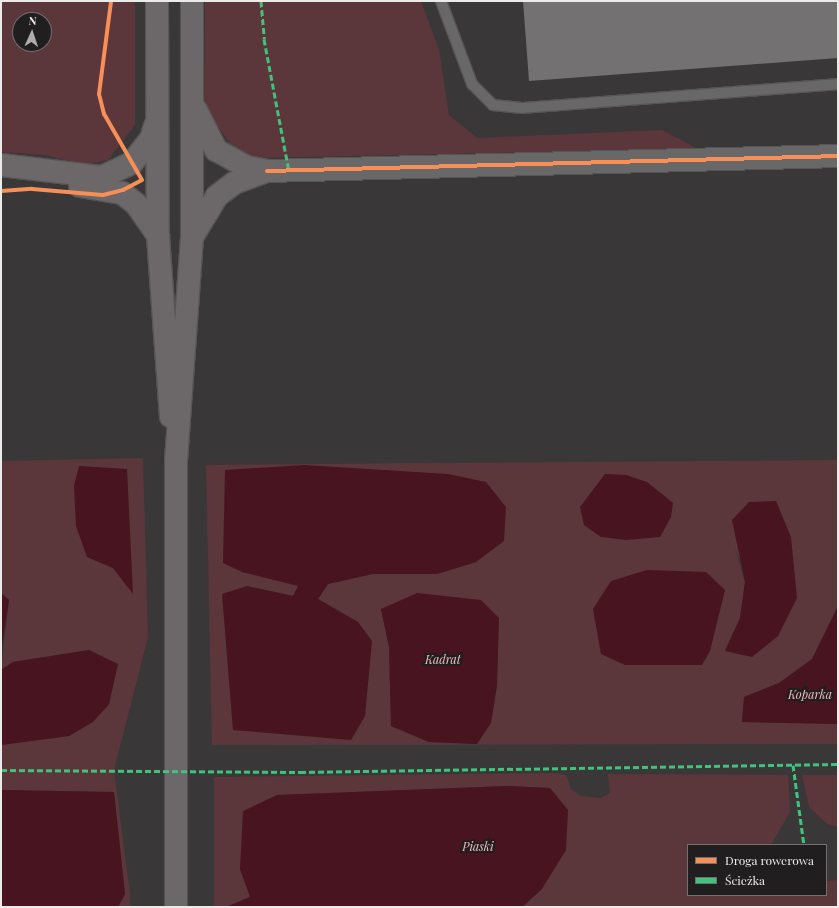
<!DOCTYPE html>
<meta charset="utf-8">
<style>
body{margin:0}
#map{position:relative;width:839px;height:908px;overflow:hidden;background:#3a3738;font-family:"Playfair Display",serif}
div>[style]{position:absolute}
[style*='--x']{left:calc(var(--x)*1px);top:calc(var(--y)*1px);width:calc(var(--w)*1px);rotate:calc(var(--a)*1deg)}
.green>*{inset:0;background:#5b363b}
.water>*{inset:0;background:#48141f}
.building>*{inset:0;background:#747172}
.roads{filter:drop-shadow(1px 0 #565454) drop-shadow(-1px 0 #565454) drop-shadow(0 1px #565454) drop-shadow(0 -1px #565454)}
.service>*{height:10px;margin:-5px;padding:0 5px;transform-origin:5px;border-radius:5px;background:#696868}
.tertiary>*{height:22px;margin:-11px;padding:0 11px;transform-origin:11px;border-radius:11px;background:#696868}
.secondary>*{height:22px;margin:-11px;padding:0 11px;transform-origin:11px;border-radius:11px;background:#6c6768}
.quiet>*{height:3px;margin-top:-1.5px;transform-origin:0;background:repeating-linear-gradient(90deg,#40c37c 0 6px,transparent 0 9px)}
.cycleway>*{height:4px;margin:-2px;padding:0 2px;transform-origin:2px;border-radius:2px;background:#f78f57}
span{translate:-50% -50%;white-space:nowrap;text-align:center;line-height:1.15;-webkit-text-stroke:4px #201e1e;paint-order:stroke}
.water-label{font-size:12px;color:#f6bac0;font-style:italic}
.frame{position:absolute;inset:0;border:2px solid #edeaea;pointer-events:none}
.legend{position:absolute;left:687px;top:844px;width:140px;height:52px;box-sizing:border-box;background:#201e1e;border:1px solid #727070;margin:0;padding:5px 7px;list-style:none;font-size:12px;color:#edeaea}
.legend li{display:flex;align-items:center;gap:8px;height:20px}
.legend b{width:20px;border:1px solid #727070}
.north{position:absolute;left:12px;top:12px;width:40px;height:40px;box-sizing:border-box;background:#201e1e;border:1px solid #727070;border-radius:50%;rotate:3deg;font-size:11px;font-weight:700;line-height:16px;text-align:center;color:#edeaea}
.north::after{content:'';display:block;margin:auto;width:14px;height:18px;background:#aeabac;clip-path:polygon(50% 0,100% 100%,50% 72%,0 100%)}
</style>
<div id="map">
<div class="green">
<i style="clip-path:polygon(evenodd,1px 1px,135px 1px,135px 125px,108px 160px,85px 165px,45px 155px,1px 152px,1px 1px,20px 20px,44px 20px,44px 44px,20px 44px,20px 20px)"></i>
<i style="clip-path:polygon(205px 1px,421px 1px,439px 50px,449px 115px,477px 138px,662px 130px,698px 149px,253px 158px,232px 146px,208px 113px,204px 99px)"></i>
<i style="clip-path:polygon(evenodd,143px 458px,148px 637px,114px 770px,130px 894px,130px 907px,118px 907px,125px 894px,114px 792px,1px 790px,1px 745px,69px 736px,89px 650px,13px 662px,1px 670px,9px 600px,1px 593px,1px 461px,143px 458px,79px 467px,133px 593px,113px 568px,87px 557px,79px 467px)"></i>
<i style="clip-path:polygon(evenodd,838px 460px,838px 606px,812px 659px,779px 683px,744px 697px,742px 722px,838px 724px,838px 744px,212px 745px,206px 465px,838px 460px,735px 549px,778px 636px,725px 650px,740px 618px,745px 582px,735px 549px,838px 460px,476px 562px,437px 574px,373px 574px,328px 584px,318px 599px,340px 611px,267px 731px,233px 730px,247px 586px,293px 596px,299px 585px,268px 578px,476px 562px,838px 460px,381px 609px,498px 618px,497px 686px,477px 744px,429px 742px,391px 726px,389px 647px,381px 609px)"></i>
<i style="clip-path:polygon(555px 773px,566px 775px,571px 789px,581px 796px,601px 798px,610px 793px,608px 774px,788px 775px,790px 812px,771px 845px,688px 845px,688px 895px,826px 895px,826px 881px,838px 880px,838px 907px,522px 907px,542px 889px,550px 788px,507px 786px,277px 795px,240px 869px,251px 897px,226px 907px,214px 907px,214px 777px)"></i>
<i style="clip-path:polygon(802px 775px,838px 775px,838px 827px,827px 824px,809px 807px)"></i>
</div>
<div class="water">
<i style="clip-path:polygon(304px 465px,448px 474px,486px 482px,506px 507px,504px 541px,476px 562px,437px 574px,373px 574px,328px 584px,318px 599px,358px 622px,372px 641px,365px 716px,351px 740px,233px 730px,222px 594px,247px 586px,293px 596px,298px 586px,242px 572px,223px 563px,225px 470px)"></i>
<i style="clip-path:polygon(79px 466px,127px 469px,133px 594px,113px 568px,87px 557px,76px 526px,74px 486px)"></i>
<i style="clip-path:polygon(605px 474px,626px 475px,647px 482px,673px 503px,671px 517px,660px 537px,626px 540px,601px 537px,584px 525px,580px 507px)"></i>
<i style="clip-path:polygon(776px 501px,791px 537px,797px 598px,778px 636px,752px 657px,725px 651px,740px 618px,745px 582px,732px 520px,749px 502px)"></i>
<i style="clip-path:polygon(647px 570px,706px 572px,725px 590px,710px 651px,702px 665px,625px 665px,601px 654px,593px 609px,611px 581px)"></i>
<i style="clip-path:polygon(1px 593px,9px 600px,1px 653px)"></i>
<i style="clip-path:polygon(417px 593px,481px 600px,499px 618px,497px 686px,491px 723px,477px 744px,429px 742px,391px 726px,389px 647px,381px 609px)"></i>
<i style="clip-path:polygon(838px 606px,838px 724px,742px 722px,744px 697px,779px 683px,812px 659px)"></i>
<i style="clip-path:polygon(89px 650px,118px 664px,109px 704px,93px 722px,69px 736px,1px 745px,1px 670px,13px 662px)"></i>
<i style="clip-path:polygon(507px 786px,550px 788px,568px 810px,566px 850px,542px 889px,522px 907px,226px 907px,250px 897px,240px 869px,243px 811px,277px 795px)"></i>
<i style="clip-path:polygon(1px 790px,114px 792px,125px 894px,118px 907px,1px 907px)"></i>
</div>
<div class="building">
<i style="clip-path:polygon(523px 1px,838px 1px,838px 58px,529px 81px)"></i>
</div>
<div class="roads">
<div class="service">
<i style="--x:441;--y:1;--w:89;--a:69.5"></i>
<i style="--x:472;--y:84;--w:30;--a:45"></i>
<i style="--x:493;--y:105;--w:29;--a:6"></i>
<i style="--x:522;--y:108;--w:317;--a:-4.3"></i>
</div>
<div class="tertiary">
<i style="--x:267;--y:171;--w:571;--a:-1.5"></i>
</div>
<div class="secondary">
<i style="--x:157;--y:1;--w:235;--a:89.8"></i>
<i style="--x:158;--y:236;--w:181;--a:85.9"></i>
<i style="--x:196;--y:110;--w:45;--a:63.4"></i>
<i style="--x:216;--y:150;--w:35;--a:29"></i>
<i style="--x:247;--y:167;--w:20;--a:11"></i>
<i style="--x:1;--y:165;--w:102;--a:6.8"></i>
<i style="--x:102;--y:177;--w:33;--a:-25"></i>
<i style="--x:132;--y:163;--w:31;--a:-52"></i>
<i style="--x:151;--y:139;--w:14;--a:-73"></i>
<i style="--x:80;--y:186;--w:43;--a:9.5"></i>
<i style="--x:122;--y:193;--w:18;--a:38"></i>
<i style="--x:136;--y:204;--w:39;--a:55"></i>
<i style="--x:194;--y:234;--w:44;--a:-58.8"></i>
<i style="--x:217;--y:196;--w:21;--a:-37"></i>
<i style="--x:234;--y:183;--w:35;--a:-20"></i>
<i style="--x:176;--y:907;--w:446;--a:-90"></i>
<i style="--x:176;--y:461;--w:225;--a:-85.9"></i>
<i style="--x:192;--y:237;--w:236;--a:-90"></i>
</div>
</div>
<div class="quiet">
<i style="--x:261;--y:1;--w:38;--a:85"></i>
<i style="--x:264;--y:39;--w:134;--a:79.3"></i>
<i style="--x:793;--y:765;--w:81;--a:82.2"></i>
<i style="--x:1;--y:770;--w:299;--a:0.4"></i>
<i style="--x:300;--y:772;--w:538;--a:-0.85"></i>
</div>
<div class="cycleway">
<i style="--x:267;--y:171;--w:571;--a:-1.5"></i>
<i style="--x:1;--y:191;--w:31;--a:-4"></i>
<i style="--x:32;--y:189;--w:71;--a:4.8"></i>
<i style="--x:103;--y:195;--w:21;--a:-14"></i>
<i style="--x:123;--y:190;--w:21;--a:-28"></i>
<i style="--x:142;--y:180;--w:76;--a:-119.9"></i>
<i style="--x:104;--y:114;--w:21;--a:-104"></i>
<i style="--x:99;--y:94;--w:94;--a:-82.6"></i>
</div>
<div class="water-label">
<span style="left:443px;top:660px">Kadrat</span>
<span style="left:810px;top:695px">Koparka</span>
<span style="left:478px;top:847px">Piaski</span>
</div>
<div class="frame"></div>
<ul class="legend">
<li><b style="height:5px;background:#f78f57"></b>Droga rowerowa</li>
<li><b style="height:5px;background:#40c37c"></b>Ścieżka</li>
</ul>
<div class="north">N</div>
</div>
